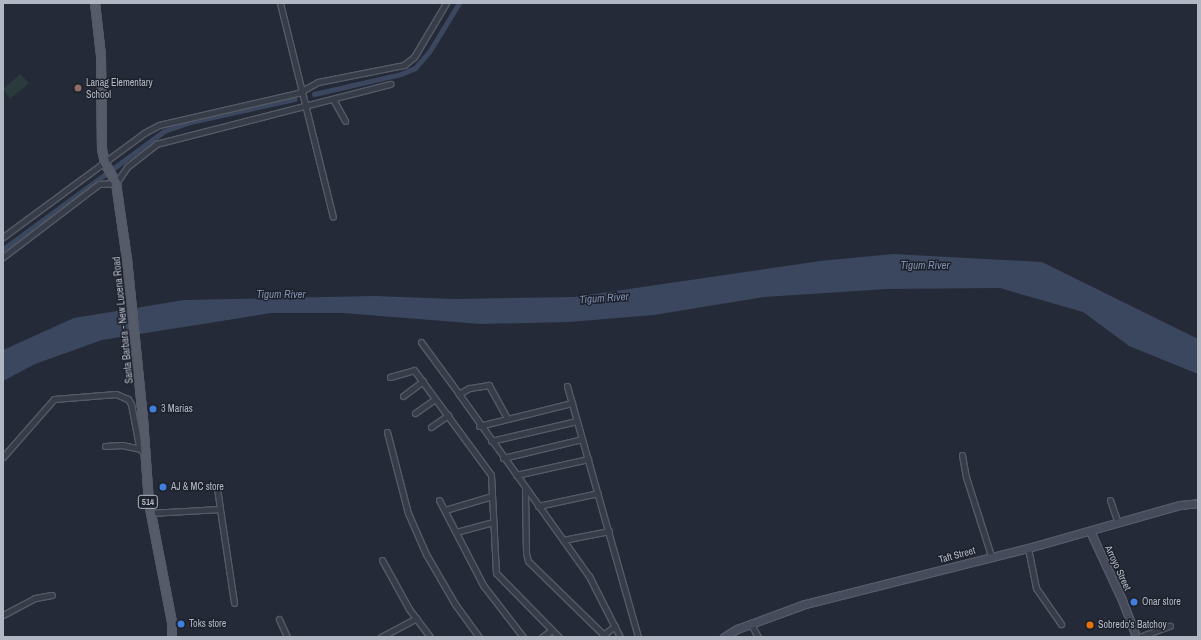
<!DOCTYPE html>
<style>
body{margin:0}
#map{position:relative;width:1201px;height:640px;overflow:hidden;background:#242a37;font-family:"Archivo Narrow",sans-serif}
div>[style]{position:absolute}
[style*='--x']{left:calc(var(--x)*1px);top:calc(var(--y)*1px);width:calc(var(--w)*1px);rotate:calc(var(--a)*1deg)}
.green>*{inset:0;background:#2a3a3d}
.water>*{inset:0;background:#3b475f}
.canal>*{height:5px;margin:-2.5px;padding:0 2.5px;transform-origin:2.5px;border-radius:2.5px;background:#3b475f}
.roads{filter:drop-shadow(1px 0 #555a66) drop-shadow(-1px 0 #555a66) drop-shadow(0 1px #555a66) drop-shadow(0 -1px #555a66)}
.street>*{height:5px;margin:-2.5px;padding:0 2.5px;transform-origin:2.5px;border-radius:2.5px;background:#373d48}
.secondary>*{height:7px;margin:-3.5px;padding:0 3.5px;transform-origin:3.5px;border-radius:3.5px;background:#464b5b}
.primary>*{height:8px;margin:-4px;padding:0 4px;transform-origin:4px;border-radius:4px;background:#555b68}
.dots>*{width:11px;height:11px;translate:-50% -50%;box-sizing:border-box;border:2px solid #1d222d;border-radius:50%}
span{translate:-50% -50%;white-space:nowrap;text-align:center;line-height:1.15;-webkit-text-stroke:3px #1d222d;paint-order:stroke}
.shield-label span{padding:1px 3px;background:#1d222d;border:1px solid;border-radius:3px;-webkit-text-stroke-width:0}
.shield-label{font-size:9px;color:#b2b7c4;font-weight:700}
.poi-label{font-size:10px;color:#b2b7c4}
.left{translate:0 -50%;text-align:left}
.street-label{font-size:10px;color:#b2b7c4}
.water-label{font-size:11px;color:#7d8caa;font-style:italic}
.frame{position:absolute;inset:0;border:4px solid #b2b7c4;pointer-events:none}
</style>
<div id="map">
<div class="green">
<i style="clip-path:polygon(20px 74px,29px 83px,10px 99px,3px 89px)"></i>
</div>
<div class="water">
<i style="clip-path:polygon(893px 254px,1042px 262px,1198px 339px,1198px 374px,1129px 346px,1083px 312px,1000px 288px,887px 289px,764px 297px,654px 315px,569px 322px,481px 324px,343px 313px,271px 313px,102px 340px,35px 364px,3px 381px,3px 350px,74px 318px,184px 300px,375px 296px,455px 299px,574px 297px,820px 261px)"></i>
</div>
<div class="canal">
<i style="--x:314;--y:94;--w:89;--a:-12.9"></i>
<i style="--x:401;--y:74;--w:15;--a:-23"></i>
<i style="--x:415;--y:68;--w:21;--a:-49"></i>
<i style="--x:429;--y:52;--w:57;--a:-58.5"></i>
<i style="--x:3;--y:249;--w:200;--a:-36.2"></i>
<i style="--x:164;--y:131;--w:28;--a:-19"></i>
<i style="--x:190;--y:122;--w:107;--a:-12.4"></i>
</div>
<div class="roads">
<div class="street">
<i style="--x:280;--y:3;--w:220;--a:76.1"></i>
<i style="--x:333;--y:99;--w:25;--a:61"></i>
<i style="--x:3;--y:237;--w:175;--a:-36.4"></i>
<i style="--x:144;--y:133;--w:17;--a:-28"></i>
<i style="--x:159;--y:125;--w:143;--a:-13"></i>
<i style="--x:298;--y:93;--w:23;--a:-29"></i>
<i style="--x:318;--y:82;--w:88;--a:-11.2"></i>
<i style="--x:404;--y:65;--w:13;--a:-39"></i>
<i style="--x:414;--y:57;--w:63;--a:-59.3"></i>
<i style="--x:3;--y:257;--w:111;--a:-37.3"></i>
<i style="--x:91;--y:190;--w:10;--a:-37"></i>
<i style="--x:99;--y:184;--w:17;--a:-3"></i>
<i style="--x:116;--y:183;--w:19;--a:-55"></i>
<i style="--x:127;--y:167;--w:37;--a:-38"></i>
<i style="--x:156;--y:144;--w:242;--a:-14.4"></i>
<i style="--x:421;--y:342;--w:64;--a:53.8"></i>
<i style="--x:390;--y:377;--w:25;--a:-16"></i>
<i style="--x:414;--y:370;--w:130;--a:53.7"></i>
<i style="--x:491;--y:475;--w:98;--a:87.1"></i>
<i style="--x:496;--y:573;--w:90;--a:45.5"></i>
<i style="--x:567;--y:386;--w:261;--a:74.2"></i>
<i style="--x:403;--y:396;--w:25;--a:-37"></i>
<i style="--x:415;--y:413;--w:24;--a:-35"></i>
<i style="--x:507;--y:418;--w:38;--a:-119"></i>
<i style="--x:489;--y:385;--w:20;--a:171"></i>
<i style="--x:469;--y:388;--w:12;--a:149"></i>
<i style="--x:459;--y:394;--w:224;--a:54.5"></i>
<i style="--x:589;--y:576;--w:68;--a:63.1"></i>
<i style="--x:479;--y:426;--w:96;--a:-13.9"></i>
<i style="--x:431;--y:427;--w:21;--a:-35"></i>
<i style="--x:387;--y:432;--w:84;--a:75.5"></i>
<i style="--x:408;--y:513;--w:45;--a:66.3"></i>
<i style="--x:426;--y:554;--w:58;--a:59.9"></i>
<i style="--x:455;--y:604;--w:41;--a:54"></i>
<i style="--x:491;--y:441;--w:88;--a:-13.1"></i>
<i style="--x:105;--y:446;--w:17;--a:-3"></i>
<i style="--x:122;--y:445;--w:19;--a:12"></i>
<i style="--x:962;--y:455;--w:22;--a:80"></i>
<i style="--x:966;--y:477;--w:83;--a:72.4"></i>
<i style="--x:3;--y:457;--w:77;--a:-48.7"></i>
<i style="--x:54;--y:399;--w:62;--a:-4.6"></i>
<i style="--x:116;--y:394;--w:13;--a:23"></i>
<i style="--x:128;--y:399;--w:6;--a:59"></i>
<i style="--x:131;--y:404;--w:43;--a:79.2"></i>
<i style="--x:139;--y:446;--w:12;--a:59"></i>
<i style="--x:503;--y:458;--w:81;--a:-13.5"></i>
<i style="--x:516;--y:475;--w:74;--a:-12.5"></i>
<i style="--x:525;--y:489;--w:64;--a:89.1"></i>
<i style="--x:526;--y:553;--w:8;--a:76"></i>
<i style="--x:528;--y:561;--w:109;--a:44.3"></i>
<i style="--x:439;--y:500;--w:96;--a:62.6"></i>
<i style="--x:483;--y:585;--w:66;--a:52.4"></i>
<i style="--x:1110;--y:500;--w:24;--a:71"></i>
<i style="--x:538;--y:506;--w:61;--a:-12.2"></i>
<i style="--x:220;--y:509;--w:95;--a:81.5"></i>
<i style="--x:445;--y:510;--w:49;--a:-16.6"></i>
<i style="--x:150;--y:513;--w:70;--a:-3.3"></i>
<i style="--x:220;--y:509;--w:21;--a:-98"></i>
<i style="--x:456;--y:532;--w:38;--a:-15"></i>
<i style="--x:563;--y:540;--w:47;--a:-11.1"></i>
<i style="--x:1028;--y:548;--w:41;--a:78.7"></i>
<i style="--x:1036;--y:588;--w:44;--a:55.2"></i>
<i style="--x:382;--y:560;--w:56;--a:61.1"></i>
<i style="--x:409;--y:609;--w:35;--a:53"></i>
<i style="--x:3;--y:615;--w:36;--a:-28"></i>
<i style="--x:35;--y:598;--w:17;--a:-10"></i>
<i style="--x:279;--y:619;--w:20;--a:66"></i>
<i style="--x:751;--y:624;--w:15;--a:62"></i>
<i style="--x:603;--y:635;--w:15;--a:-37"></i>
<i style="--x:381;--y:637;--w:40;--a:-28"></i>
<i style="--x:542;--y:637;--w:12;--a:-35"></i>
<i style="--x:1139;--y:637;--w:33;--a:-20"></i>
</div>
<div class="secondary">
<i style="--x:1090;--y:531;--w:76;--a:65.1"></i>
<i style="--x:1122;--y:600;--w:40;--a:69"></i>
<i style="--x:724;--y:637;--w:15;--a:-32"></i>
<i style="--x:737;--y:629;--w:72;--a:-20.2"></i>
<i style="--x:805;--y:604;--w:230;--a:-14.1"></i>
<i style="--x:1028;--y:548;--w:158;--a:-15.8"></i>
<i style="--x:1180;--y:505;--w:18;--a:-6"></i>
</div>
<div class="primary">
<i style="--x:95;--y:3;--w:53;--a:83.5"></i>
<i style="--x:101;--y:56;--w:93;--a:89.4"></i>
<i style="--x:102;--y:149;--w:14;--a:78"></i>
<i style="--x:105;--y:163;--w:23;--a:61"></i>
<i style="--x:116;--y:183;--w:77;--a:81.8"></i>
<i style="--x:127;--y:259;--w:161;--a:84.3"></i>
<i style="--x:143;--y:419;--w:84;--a:85.9"></i>
<i style="--x:149;--y:503;--w:121;--a:79.1"></i>
<i style="--x:172;--y:622;--w:15;--a:90"></i>
</div>
</div>
<div class="dots">
<i style="left:78px;top:88px;background:#8d6e63"></i>
<i style="left:153px;top:409px;background:#3f7fe0"></i>
<i style="left:163px;top:487px;background:#3f7fe0"></i>
<i style="left:1134px;top:602px;background:#3f7fe0"></i>
<i style="left:181px;top:624px;background:#3f7fe0"></i>
<i style="left:1090px;top:625px;background:#e8710a"></i>
</div>
<div class="shield-label">
<span style="left:148px;top:502px">514</span>
</div>
<div class="poi-label">
<span class="left" style="left:86px;top:88px">Lanag Elementary<br>School</span>
<span class="left" style="left:161px;top:409px">3 Marias</span>
<span class="left" style="left:171px;top:487px">AJ &amp; MC store</span>
<span class="left" style="left:1142px;top:602px">Onar store</span>
<span class="left" style="left:189px;top:624px">Toks store</span>
<span class="left" style="left:1098px;top:625px">Sobredo's Batchoy</span>
</div>
<div class="street-label">
<span style="left:123px;top:320px;rotate:-96deg">Santa Barbara - New Lucena Road</span>
<span style="left:957px;top:555px;rotate:-15deg">Taft Street</span>
<span style="left:1118px;top:568px;rotate:65deg">Arroyo Street</span>
</div>
<div class="water-label">
<span style="left:925px;top:265px">Tigum River</span>
<span style="left:281px;top:294px">Tigum River</span>
<span style="left:604px;top:298px;rotate:-4deg">Tigum River</span>
</div>
<div class="frame"></div>
</div>
